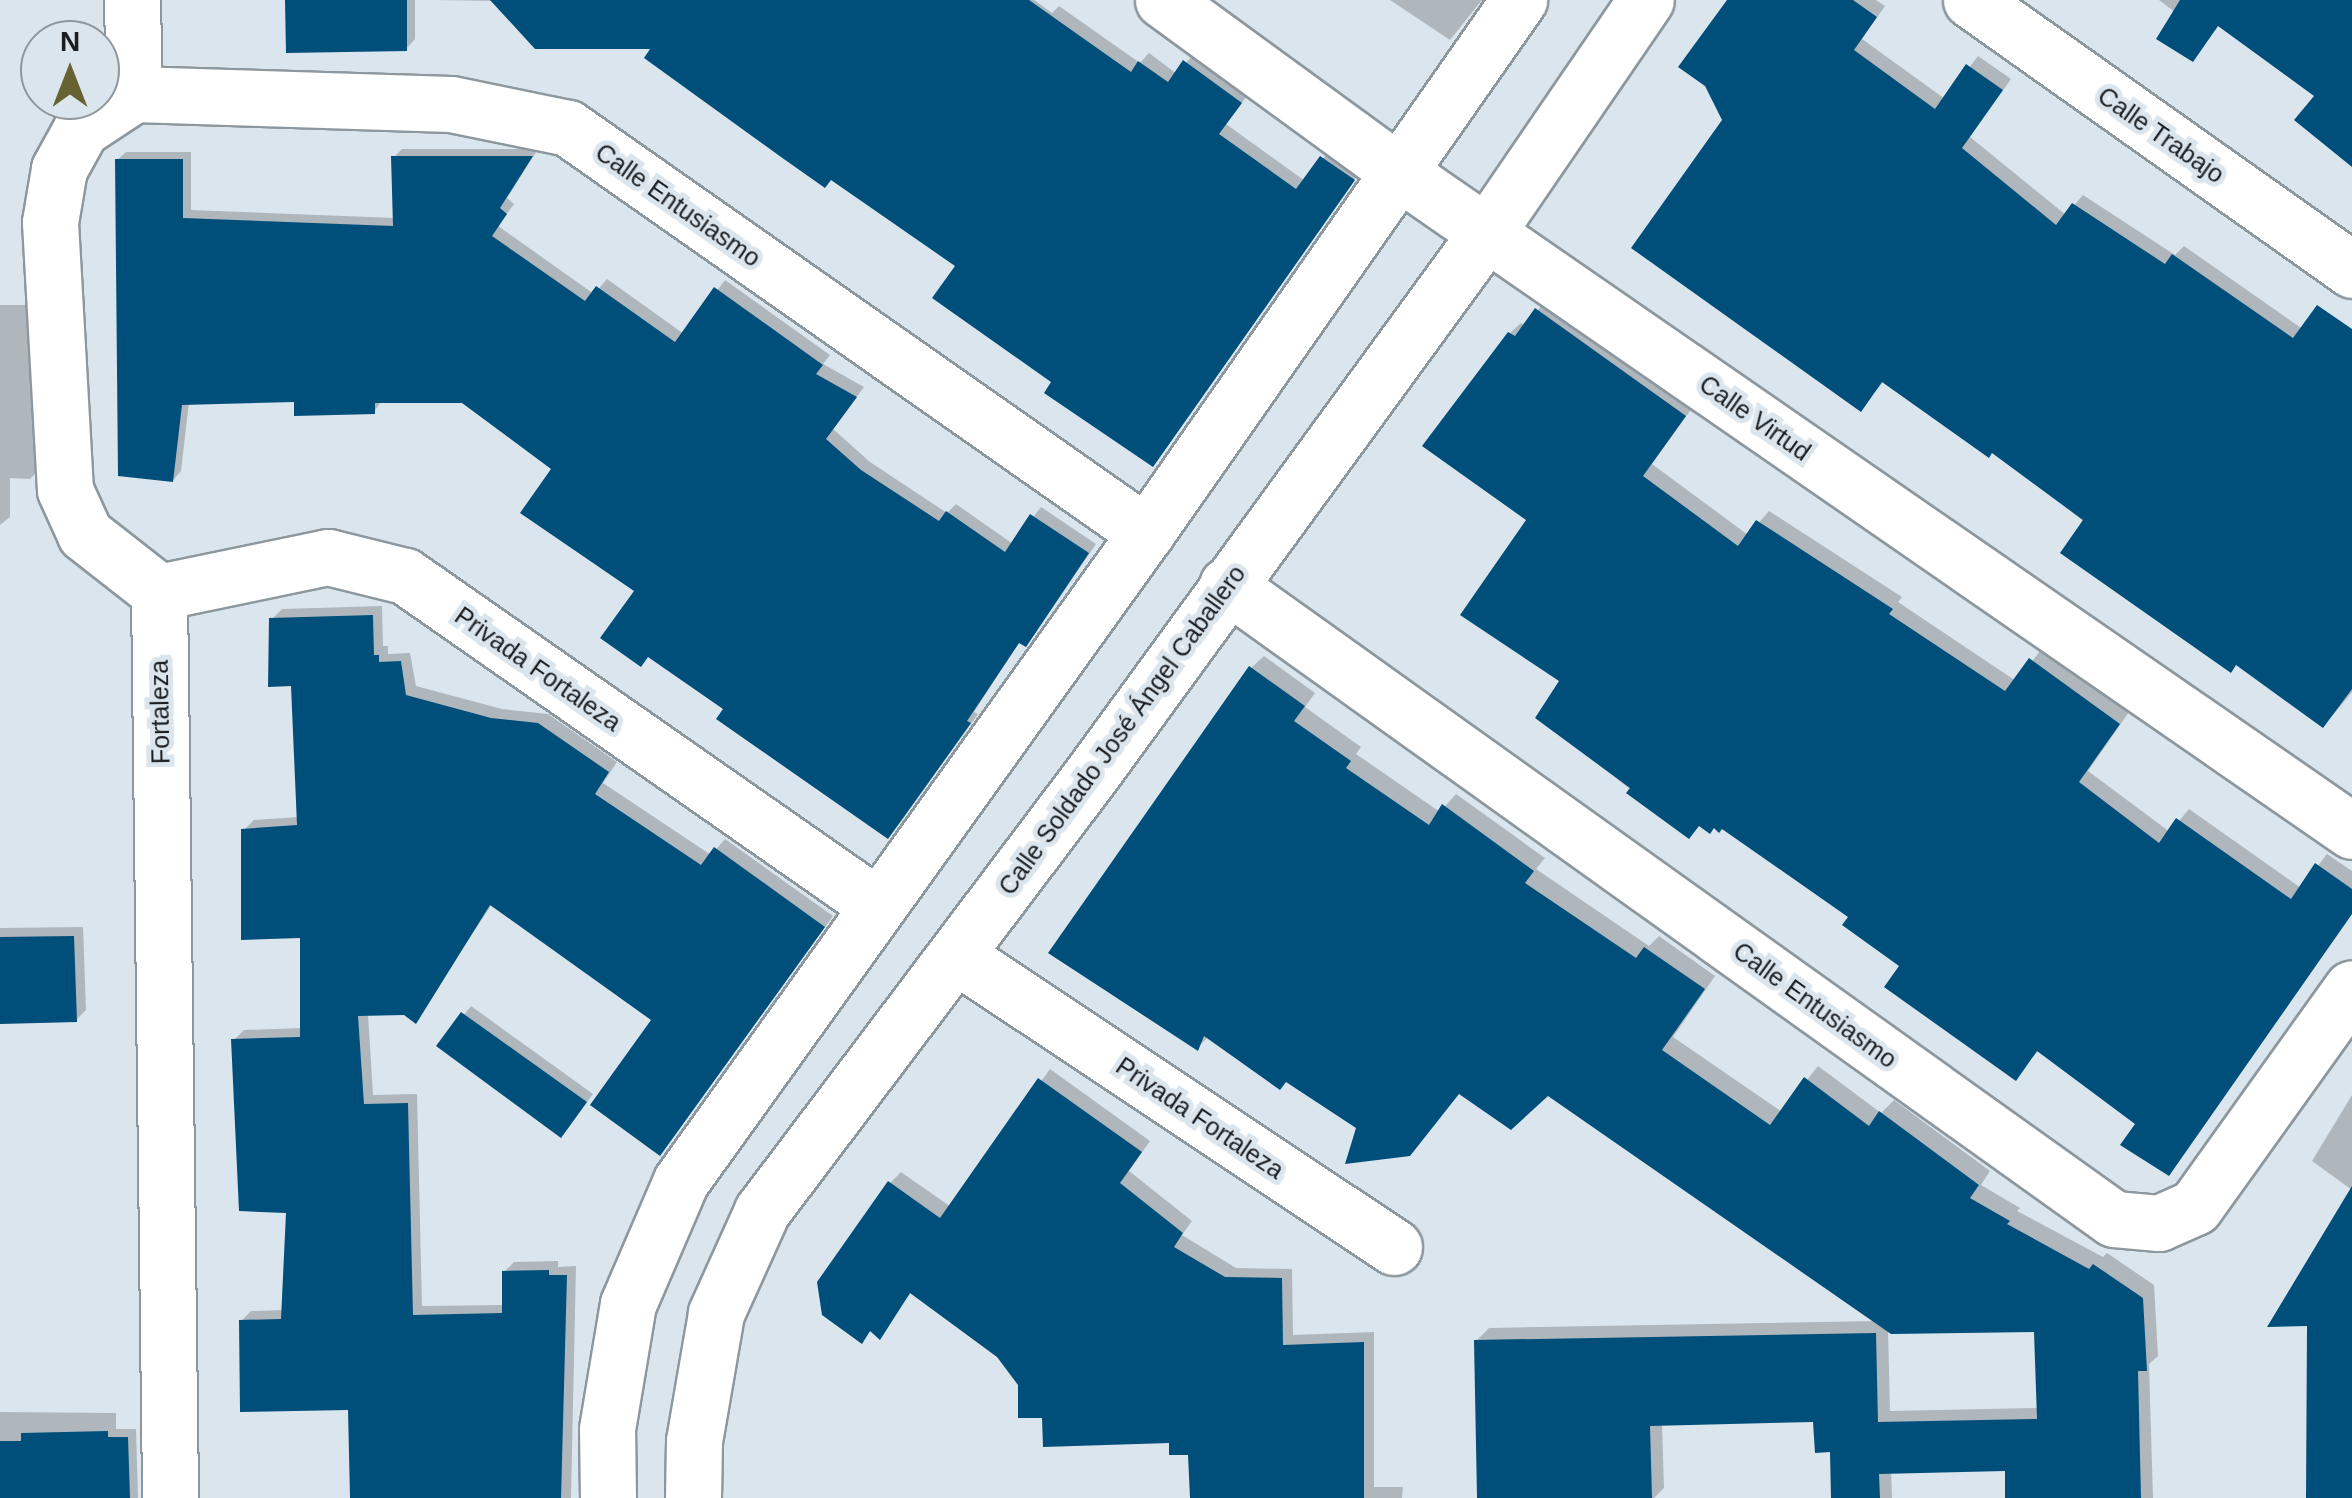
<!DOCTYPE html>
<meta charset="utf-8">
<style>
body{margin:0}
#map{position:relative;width:2352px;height:1498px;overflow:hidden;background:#dbe5ed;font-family:Arial,sans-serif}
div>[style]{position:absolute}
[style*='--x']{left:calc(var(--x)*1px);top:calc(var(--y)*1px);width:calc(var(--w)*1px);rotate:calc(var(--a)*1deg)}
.shadow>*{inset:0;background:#0003}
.building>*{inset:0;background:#004f7b}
.roads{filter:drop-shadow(2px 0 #8d979e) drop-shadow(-2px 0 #8d979e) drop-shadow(0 2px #8d979e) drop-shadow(0 -2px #8d979e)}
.minor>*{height:55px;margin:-27.5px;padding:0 27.5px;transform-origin:27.5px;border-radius:27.5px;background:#fff}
.tertiary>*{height:55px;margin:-27.5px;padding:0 27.5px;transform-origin:27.5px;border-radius:27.5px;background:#fff}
span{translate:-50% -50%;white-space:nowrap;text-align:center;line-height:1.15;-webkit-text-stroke:10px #dbe5ed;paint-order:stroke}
.street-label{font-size:25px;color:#1c1f22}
.north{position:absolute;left:20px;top:20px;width:100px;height:100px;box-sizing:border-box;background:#dbe5ed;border:2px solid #8f969c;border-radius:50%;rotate:0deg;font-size:28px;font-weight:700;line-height:40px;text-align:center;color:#1c1f22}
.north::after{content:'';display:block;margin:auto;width:35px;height:45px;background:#676330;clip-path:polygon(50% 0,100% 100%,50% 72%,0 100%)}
</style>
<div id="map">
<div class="shadow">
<i style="clip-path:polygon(287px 0,415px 0,415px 39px,406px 49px)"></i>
<i style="clip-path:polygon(434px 0,1034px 0,1052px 13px,1059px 6px,1140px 63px,1149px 53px,1177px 74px,1195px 52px,1249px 93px,1226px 124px,1305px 181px,1331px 149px,1362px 169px,1162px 454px,1055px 381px,958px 265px,655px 47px,495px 1px)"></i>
<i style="clip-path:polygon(1390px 0,1482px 0,1450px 40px)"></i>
<i style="clip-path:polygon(1730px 0,1876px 0,1885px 6px,1862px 39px,1945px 99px,1978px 56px,2011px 79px,1970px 137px,2066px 215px,2083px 195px,2175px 255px,2184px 246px,2334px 351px,2352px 414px,2352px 692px,2333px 715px,1993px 451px,1884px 381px,1861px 409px,1725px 120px)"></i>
<i style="clip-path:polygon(2159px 0,2352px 0,2352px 160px,2317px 96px,2220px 24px,2192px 59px,2175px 12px)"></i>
<i style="clip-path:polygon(402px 149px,538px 149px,507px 198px,514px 204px,498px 226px,594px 294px,607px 279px,684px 334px,725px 280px,830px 355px,823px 364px,864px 387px,833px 429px,870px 462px,947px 513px,956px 504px,1013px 544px,1041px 507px,1096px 544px,1034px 635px,1025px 644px,1020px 641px,974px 712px,978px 714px,897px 827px,727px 709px,554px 468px,463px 400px,382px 400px,374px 412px,296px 399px,189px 402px,181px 471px,173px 480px,117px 160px,126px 152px,191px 152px,191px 210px,395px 218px,394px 157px)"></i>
<i style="clip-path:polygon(1547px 299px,1695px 404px,1652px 464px,1748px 535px,1769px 511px,1902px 597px,1898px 602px,2016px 681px,2041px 650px,2129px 712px,2088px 771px,2170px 832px,2189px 809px,2301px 888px,2327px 854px,2352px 871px,2352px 914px,2168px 1173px,2138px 1124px,2039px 1050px,2016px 1077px,1851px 917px,1723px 826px,1701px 824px,1689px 836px,1539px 717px,1562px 680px,1529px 520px,1426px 445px,1510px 333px,1521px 323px,1525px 326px)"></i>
<i style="clip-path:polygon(0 305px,30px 305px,38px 471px,30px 479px,10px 478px,10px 517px,0 525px)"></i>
<i style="clip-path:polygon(382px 606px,383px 646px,388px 646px,388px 654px,410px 653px,416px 686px,502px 709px,548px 714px,617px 762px,603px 783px,711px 855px,725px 839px,833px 916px,660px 1153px,654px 1019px,492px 904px,415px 1021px,404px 1012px,368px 1014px,373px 1095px,417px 1094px,422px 1306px,505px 1305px,504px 1272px,514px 1262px,558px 1261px,558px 1267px,576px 1266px,571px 1498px,353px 1498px,351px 1407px,241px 1321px,251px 1311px,284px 1310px,289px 1210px,234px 1040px,244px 1030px,302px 1028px,302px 935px,244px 830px,254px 820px,299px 817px,294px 684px,272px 619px,282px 609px)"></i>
<i style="clip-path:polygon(evenodd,1264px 656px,1315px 693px,1305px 707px,1361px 747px,1356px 754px,1440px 812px,1456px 794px,1545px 858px,1536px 869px,1649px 946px,1659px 936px,1715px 976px,1673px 1037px,1782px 1112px,1818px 1066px,1881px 1113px,1894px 1100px,1990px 1171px,1981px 1185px,2020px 1208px,2017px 1211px,2103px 1257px,2107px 1253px,2154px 1285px,2158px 1356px,2149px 1364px,2153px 1498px,2008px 1498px,2007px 1468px,1891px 1471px,1892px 1498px,1834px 1498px,1832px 1449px,1816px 1420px,1662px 1424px,1664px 1488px,1654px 1498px,1479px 1498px,1476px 1341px,1489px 1328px,1877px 1321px,1548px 1093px,1460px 1092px,1409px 1154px,1209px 1036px,1197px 1048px,1251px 668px,1264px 656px,1888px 1328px,2037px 1329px,2039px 1408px,1890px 1411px,1888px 1328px)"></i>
<i style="clip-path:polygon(83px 927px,86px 1010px,76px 1020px,0 1021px,0 928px)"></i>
<i style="clip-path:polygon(471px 1006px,593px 1094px,568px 1128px,440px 1045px)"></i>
<i style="clip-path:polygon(1050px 1069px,1150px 1141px,1129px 1171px,1192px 1221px,1182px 1235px,1236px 1268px,1292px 1269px,1293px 1335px,1374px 1332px,1374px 1487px,1403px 1487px,1402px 1498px,1193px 1498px,1191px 1453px,1172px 1441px,1044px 1415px,999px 1355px,912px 1291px,880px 1336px,872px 1330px,861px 1341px,890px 1183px,901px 1172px,951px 1207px)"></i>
<i style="clip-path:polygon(2352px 1095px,2352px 1190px,2312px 1161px)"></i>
<i style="clip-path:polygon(0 1412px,116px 1413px,116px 1429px,136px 1429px,138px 1498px,0 1498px)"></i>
</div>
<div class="building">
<i style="clip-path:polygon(285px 0,407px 0,407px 51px,286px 53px)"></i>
<i style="clip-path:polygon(490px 0,1029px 0,1131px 72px,1138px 61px,1168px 82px,1183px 60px,1242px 103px,1219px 134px,1296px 189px,1320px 156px,1355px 180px,1153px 467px,1044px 393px,1051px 382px,932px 298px,955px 266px,831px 180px,825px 188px,781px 157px,644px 58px,650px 49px,535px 49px)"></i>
<i style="clip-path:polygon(1727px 0,1853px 0,1877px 17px,1854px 50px,1935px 109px,1966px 64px,2003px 90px,1962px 148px,2056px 225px,2072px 203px,2165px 264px,2172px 254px,2293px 338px,2317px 305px,2352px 329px,2352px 689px,2323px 728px,2236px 665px,2231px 673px,2060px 553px,2083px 520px,1992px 453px,1989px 458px,1882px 382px,1861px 412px,1631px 248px,1722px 120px,1705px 86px,1678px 67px)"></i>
<i style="clip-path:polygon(2180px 0,2352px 0,2352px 167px,2294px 120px,2314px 96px,2218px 26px,2193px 62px,2156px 39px)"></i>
<i style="clip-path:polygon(391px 156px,533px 156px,500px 208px,507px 214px,492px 236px,585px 301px,596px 286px,675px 342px,714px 287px,823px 365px,816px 374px,857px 397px,826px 439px,861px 470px,939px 521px,946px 511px,1005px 552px,1030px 514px,1089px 553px,1026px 647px,1019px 643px,967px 721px,971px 723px,888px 839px,716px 719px,723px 709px,648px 657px,641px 667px,600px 638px,634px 591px,520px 513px,551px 469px,462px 403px,375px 403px,375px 414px,294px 416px,294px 402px,182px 405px,173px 482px,118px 476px,115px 159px,183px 159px,183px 218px,393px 226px)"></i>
<i style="clip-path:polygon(1535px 308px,1686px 416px,1643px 476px,1738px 546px,1756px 520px,1893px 609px,1889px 614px,2005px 691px,2029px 658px,2120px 724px,2079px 782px,2159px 843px,2176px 818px,2291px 899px,2315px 863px,2352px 889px,2352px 914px,2169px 1176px,2120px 1145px,2135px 1124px,2037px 1051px,2016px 1081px,1884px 987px,1899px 966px,1842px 925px,1848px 917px,1722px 829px,1719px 833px,1714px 828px,1710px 834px,1699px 826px,1689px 839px,1626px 793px,1630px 788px,1535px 718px,1559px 681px,1460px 615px,1526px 520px,1422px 446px,1508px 332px,1515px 336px)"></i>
<i style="clip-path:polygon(373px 615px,374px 655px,379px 655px,379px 662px,401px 661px,406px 695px,491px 718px,538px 723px,609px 772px,595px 794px,701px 865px,714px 847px,825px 927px,660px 1156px,590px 1105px,651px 1020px,490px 905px,416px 1024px,404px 1015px,358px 1016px,364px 1104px,408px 1103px,413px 1315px,502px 1313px,502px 1271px,549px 1270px,549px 1275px,567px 1275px,561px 1498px,350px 1498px,348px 1410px,240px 1412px,239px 1320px,281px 1319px,286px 1213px,239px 1211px,231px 1039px,300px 1037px,300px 938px,241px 940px,241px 829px,297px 825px,291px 686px,268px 687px,269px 618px)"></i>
<i style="clip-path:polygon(1249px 666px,1305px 706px,1294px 721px,1351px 761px,1346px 768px,1429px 825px,1442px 804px,1534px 871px,1525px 883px,1636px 958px,1644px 947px,1705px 989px,1662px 1050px,1770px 1125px,1804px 1077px,1869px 1126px,1879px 1111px,1979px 1185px,1970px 1198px,2010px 1221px,2007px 1224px,2089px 1269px,2093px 1264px,2143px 1298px,2147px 1371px,2138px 1371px,2141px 1498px,2005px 1498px,2005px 1471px,1879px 1474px,1880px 1498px,1831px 1498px,1830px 1452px,1815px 1453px,1813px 1422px,1650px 1426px,1652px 1498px,1477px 1498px,1474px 1340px,1876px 1333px,1878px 1422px,2037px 1419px,2034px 1332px,1891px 1334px,1548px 1096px,1511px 1130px,1459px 1094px,1410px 1156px,1345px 1164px,1356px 1128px,1286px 1082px,1280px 1090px,1204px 1036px,1198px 1051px,1048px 953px)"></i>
<i style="clip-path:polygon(74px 936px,77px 1022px,0 1024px,0 937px)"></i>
<i style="clip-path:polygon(461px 1012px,587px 1102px,561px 1138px,436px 1046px)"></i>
<i style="clip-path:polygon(1038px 1078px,1142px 1152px,1120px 1183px,1183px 1233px,1174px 1247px,1225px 1277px,1282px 1278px,1283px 1345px,1364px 1342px,1364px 1498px,1190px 1498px,1188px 1455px,1169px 1455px,1169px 1443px,1043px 1447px,1042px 1418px,1018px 1418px,1018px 1385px,997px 1357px,910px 1293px,880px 1340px,870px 1331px,862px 1344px,822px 1315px,817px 1282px,888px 1181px,940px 1218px)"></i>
<i style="clip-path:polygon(2352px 1186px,2352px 1498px,2306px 1498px,2307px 1326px,2267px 1327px)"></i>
<i style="clip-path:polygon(108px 1431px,108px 1437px,128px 1437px,130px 1498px,0 1498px,0 1441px,21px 1441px,21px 1433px)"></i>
</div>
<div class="roads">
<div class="minor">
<i style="--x:132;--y:0;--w:94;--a:88.8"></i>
<i style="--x:1163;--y:0;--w:293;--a:36.1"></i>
<i style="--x:1400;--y:173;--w:1157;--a:34.65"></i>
<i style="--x:1971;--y:0;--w:467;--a:35.3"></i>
<i style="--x:134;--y:94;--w:317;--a:1.8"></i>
<i style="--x:451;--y:104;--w:119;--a:11.6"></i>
<i style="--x:568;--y:128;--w:706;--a:35.02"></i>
<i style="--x:134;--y:94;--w:64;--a:146.6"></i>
<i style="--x:81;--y:129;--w:46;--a:118.8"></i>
<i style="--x:59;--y:169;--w:54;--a:99.6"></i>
<i style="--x:50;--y:222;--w:268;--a:86.8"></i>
<i style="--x:65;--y:490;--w:48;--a:65.6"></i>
<i style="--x:85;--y:534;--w:94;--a:38.1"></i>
<i style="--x:1227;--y:585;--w:1090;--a:35.56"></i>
<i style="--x:2114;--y:1219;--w:45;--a:5.1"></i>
<i style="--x:2159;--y:1223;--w:39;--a:-24"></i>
<i style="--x:2195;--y:1207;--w:269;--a:-54.4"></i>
<i style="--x:159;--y:592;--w:906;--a:89.3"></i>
<i style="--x:159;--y:592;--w:173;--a:-11.7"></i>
<i style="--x:328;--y:557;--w:79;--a:13.9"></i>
<i style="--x:405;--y:576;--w:577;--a:34.9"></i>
<i style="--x:957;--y:956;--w:525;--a:33.66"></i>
</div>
<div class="tertiary">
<i style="--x:608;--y:1498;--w:69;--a:-90.8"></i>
<i style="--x:607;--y:1429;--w:127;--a:-80.5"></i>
<i style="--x:628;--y:1304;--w:134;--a:-66.7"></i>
<i style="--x:681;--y:1181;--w:798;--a:-54.34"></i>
<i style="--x:1146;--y:533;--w:651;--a:-55.02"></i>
<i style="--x:693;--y:1498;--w:57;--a:-89"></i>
<i style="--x:694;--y:1441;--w:130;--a:-80.2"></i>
<i style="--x:716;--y:1313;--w:112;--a:-65.7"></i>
<i style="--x:762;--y:1211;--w:551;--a:-52.96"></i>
<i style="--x:1094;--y:771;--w:667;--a:-53.9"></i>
<i style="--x:1487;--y:232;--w:281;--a:-55.6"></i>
</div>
</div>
<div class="street-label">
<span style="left:2161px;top:135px;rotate:35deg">Calle Trabajo</span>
<span style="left:678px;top:205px;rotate:35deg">Calle Entusiasmo</span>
<span style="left:1755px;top:418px;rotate:35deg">Calle Virtud</span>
<span style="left:538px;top:669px;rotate:35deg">Privada Fortaleza</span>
<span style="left:160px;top:712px;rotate:-91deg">Fortaleza</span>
<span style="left:1122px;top:730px;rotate:-54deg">Calle Soldado José Ángel Caballero</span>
<span style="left:1815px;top:1005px;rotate:36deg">Calle Entusiasmo</span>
<span style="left:1200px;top:1118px;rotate:34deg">Privada Fortaleza</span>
</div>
<div class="north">N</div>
</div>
